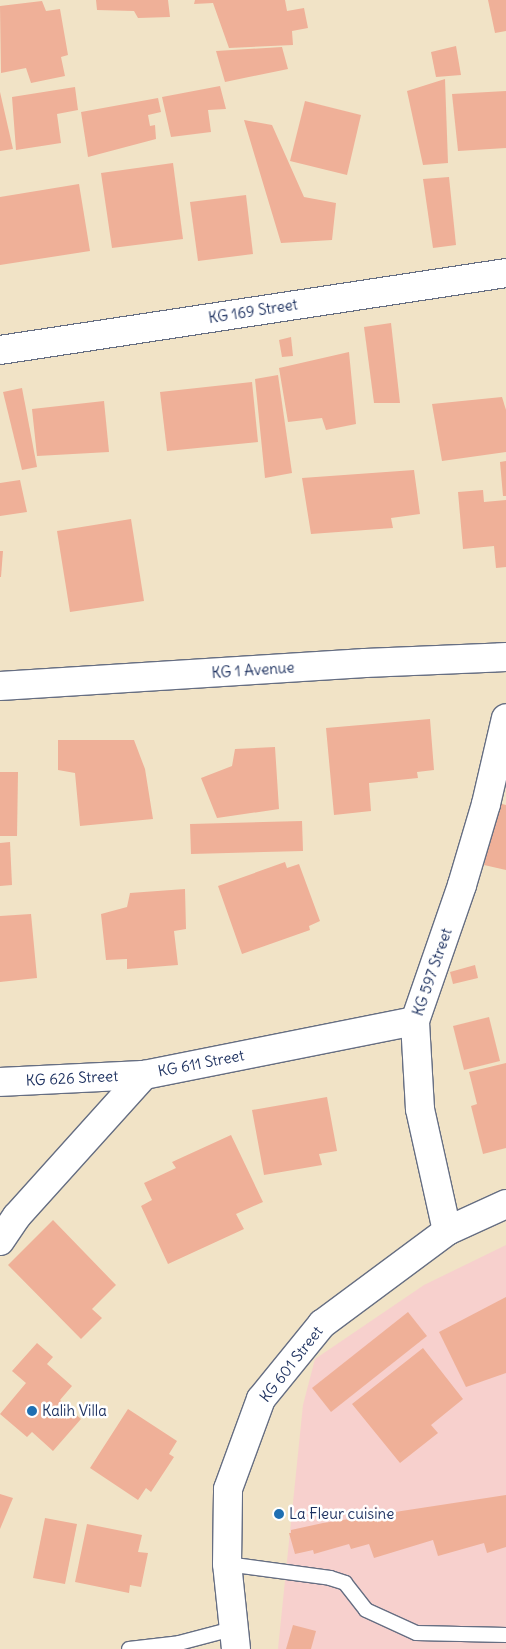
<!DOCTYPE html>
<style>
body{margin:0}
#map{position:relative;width:506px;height:1649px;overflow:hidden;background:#f1e3c6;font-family:Delius,sans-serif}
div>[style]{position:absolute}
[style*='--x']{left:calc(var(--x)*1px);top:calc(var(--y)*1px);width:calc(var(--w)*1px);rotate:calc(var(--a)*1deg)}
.built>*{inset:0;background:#f7d0cd}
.building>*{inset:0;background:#efb098}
.roads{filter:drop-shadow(1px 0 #666e82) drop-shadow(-1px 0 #666e82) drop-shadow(0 1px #666e82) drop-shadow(0 -1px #666e82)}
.service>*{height:14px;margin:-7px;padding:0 7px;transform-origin:7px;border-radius:7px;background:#fff}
.minor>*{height:28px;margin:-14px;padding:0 14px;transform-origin:14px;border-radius:14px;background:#fff}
.tertiary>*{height:28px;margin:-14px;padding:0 14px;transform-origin:14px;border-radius:14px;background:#fff}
.secondary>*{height:28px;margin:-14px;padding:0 14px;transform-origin:14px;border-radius:14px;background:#fff}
.dots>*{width:14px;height:14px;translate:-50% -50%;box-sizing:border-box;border:2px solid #fff;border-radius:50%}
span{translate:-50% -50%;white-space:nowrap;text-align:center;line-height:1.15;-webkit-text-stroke:5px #fff;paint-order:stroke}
.street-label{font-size:15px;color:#1b2f5e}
.poi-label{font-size:15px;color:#1b2f5e}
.left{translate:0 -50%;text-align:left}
</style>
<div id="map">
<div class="built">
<i style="clip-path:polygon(506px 1245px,506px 1649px,278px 1649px,303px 1405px,315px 1359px,424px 1285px)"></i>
</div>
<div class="building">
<i style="clip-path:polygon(96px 0,168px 0,170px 17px,138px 18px,134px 11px,97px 10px)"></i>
<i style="clip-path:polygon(195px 0,285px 0,287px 11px,304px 8px,308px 28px,292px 31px,293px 45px,229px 48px,213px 3px,194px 4px)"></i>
<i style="clip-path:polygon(488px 0,506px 0,506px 31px,495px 33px)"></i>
<i style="clip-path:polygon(42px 1px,46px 11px,60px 9px,68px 55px,61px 57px,65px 76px,31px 83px,26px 68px,1px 73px,0 6px)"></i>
<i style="clip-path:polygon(456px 46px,461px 75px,436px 77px,431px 52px)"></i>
<i style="clip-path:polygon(282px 47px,288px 69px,225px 82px,216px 51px)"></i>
<i style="clip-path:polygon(445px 79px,448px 163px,423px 165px,407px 91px)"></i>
<i style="clip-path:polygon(220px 86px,226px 109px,208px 110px,211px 132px,171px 137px,162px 97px)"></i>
<i style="clip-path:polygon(75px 87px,78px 110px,57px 114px,61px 143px,16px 150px,12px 97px)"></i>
<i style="clip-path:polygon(506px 91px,506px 148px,458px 151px,452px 94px)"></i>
<i style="clip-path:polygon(0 92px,13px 149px,0 151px)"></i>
<i style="clip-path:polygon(158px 98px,161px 112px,148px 115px,150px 126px,155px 125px,156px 139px,88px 157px,81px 112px)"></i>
<i style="clip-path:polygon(305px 101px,361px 115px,347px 175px,290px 161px)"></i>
<i style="clip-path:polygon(244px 120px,272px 125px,304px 197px,336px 203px,332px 240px,281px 243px)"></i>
<i style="clip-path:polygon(173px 163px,183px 239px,112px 248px,101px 173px)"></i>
<i style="clip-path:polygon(449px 177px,456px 245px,433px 248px,423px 179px)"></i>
<i style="clip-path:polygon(79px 184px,90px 251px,0 265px,0 197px)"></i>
<i style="clip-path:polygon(246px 195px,253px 254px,198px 261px,190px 202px)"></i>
<i style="clip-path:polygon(391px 323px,400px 403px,374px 403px,364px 327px)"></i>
<i style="clip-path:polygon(291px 337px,293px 356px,282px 357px,279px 340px)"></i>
<i style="clip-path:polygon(349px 352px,356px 424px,326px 430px,322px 418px,288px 422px,279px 368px)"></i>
<i style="clip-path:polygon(278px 375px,292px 473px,265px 478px,255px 379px)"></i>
<i style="clip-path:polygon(252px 382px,258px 442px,167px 451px,160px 392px)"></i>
<i style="clip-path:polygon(22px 388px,37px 467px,22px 470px,3px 392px)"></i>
<i style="clip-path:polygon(502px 397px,506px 410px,506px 452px,442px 461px,432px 404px)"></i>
<i style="clip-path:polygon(104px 401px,109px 452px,37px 456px,32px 409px)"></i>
<i style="clip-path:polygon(506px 461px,506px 496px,503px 496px,500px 462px)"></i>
<i style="clip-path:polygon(414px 470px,420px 514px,391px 518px,393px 528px,311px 534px,302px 478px)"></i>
<i style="clip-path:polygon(20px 480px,27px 512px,0 516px,0 483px)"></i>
<i style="clip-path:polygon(483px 490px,484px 502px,506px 500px,506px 567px,496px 568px,494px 546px,463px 549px,458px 492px)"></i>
<i style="clip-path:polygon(131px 519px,144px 601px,70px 612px,57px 531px)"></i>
<i style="clip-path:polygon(0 551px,3px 551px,1px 577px,0 577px)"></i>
<i style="clip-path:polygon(430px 719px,434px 770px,417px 772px,418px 778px,369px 783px,371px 811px,334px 815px,326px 728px)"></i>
<i style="clip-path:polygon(58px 740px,134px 740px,145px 769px,153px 819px,80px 826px,75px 773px,58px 770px)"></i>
<i style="clip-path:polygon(275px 747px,279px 809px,217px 818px,201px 778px,232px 766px,235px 749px)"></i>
<i style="clip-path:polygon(0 772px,18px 772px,17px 836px,0 836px)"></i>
<i style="clip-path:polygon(498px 803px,506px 805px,506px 870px,484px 865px)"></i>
<i style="clip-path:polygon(302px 821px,303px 851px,191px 854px,190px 824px)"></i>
<i style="clip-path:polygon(10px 842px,12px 885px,0 886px,0 843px)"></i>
<i style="clip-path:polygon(285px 862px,287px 868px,299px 864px,320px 921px,309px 926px,310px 930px,242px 954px,218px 886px)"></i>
<i style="clip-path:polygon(185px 889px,186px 929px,174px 931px,178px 965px,127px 969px,127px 959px,106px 960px,101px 914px,127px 907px,130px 893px)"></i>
<i style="clip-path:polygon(31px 914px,37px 978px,0 982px,0 916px)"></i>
<i style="clip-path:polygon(475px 965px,478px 978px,453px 984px,450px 972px)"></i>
<i style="clip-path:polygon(489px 1017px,500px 1061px,464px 1070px,453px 1026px)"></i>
<i style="clip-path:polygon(506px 1063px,506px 1148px,483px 1154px,471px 1106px,477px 1104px,469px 1072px)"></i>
<i style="clip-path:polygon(327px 1097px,337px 1151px,319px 1154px,322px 1165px,264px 1175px,252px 1110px)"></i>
<i style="clip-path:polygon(231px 1135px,263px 1202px,236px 1214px,244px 1229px,168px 1264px,141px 1206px,152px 1200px,144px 1183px,176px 1168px,172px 1162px)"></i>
<i style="clip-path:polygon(53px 1220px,116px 1285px,92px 1309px,102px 1318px,81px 1339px,8px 1265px)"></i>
<i style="clip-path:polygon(506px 1297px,506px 1373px,466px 1387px,439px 1332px)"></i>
<i style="clip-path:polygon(408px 1312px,427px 1336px,331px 1412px,312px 1388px)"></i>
<i style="clip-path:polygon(37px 1343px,53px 1357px,47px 1364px,72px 1386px,60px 1400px,81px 1419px,53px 1451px,32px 1432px,27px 1437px,0 1414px,26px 1383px,12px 1371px)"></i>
<i style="clip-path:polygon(423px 1348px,463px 1399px,431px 1425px,438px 1433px,400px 1463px,352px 1404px)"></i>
<i style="clip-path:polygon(128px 1409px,177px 1441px,169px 1454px,174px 1457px,151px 1492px,146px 1488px,138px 1500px,90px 1468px)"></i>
<i style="clip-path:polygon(0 1494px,13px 1498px,0 1529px)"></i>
<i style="clip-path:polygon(506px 1495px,506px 1547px,487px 1553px,484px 1543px,438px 1556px,433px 1540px,374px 1558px,369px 1544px,351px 1549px,349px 1544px,314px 1554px,313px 1550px,295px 1554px,289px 1533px,291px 1533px,291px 1530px,323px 1523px)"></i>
<i style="clip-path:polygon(45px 1518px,77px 1524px,65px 1584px,33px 1578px)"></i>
<i style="clip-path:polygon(87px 1524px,142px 1535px,138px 1552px,148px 1553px,141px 1587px,130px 1585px,129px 1593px,75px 1582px)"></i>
<i style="clip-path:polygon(293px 1625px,316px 1631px,311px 1649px,286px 1649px)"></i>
</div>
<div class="roads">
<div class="service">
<i style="--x:227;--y:1564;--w:104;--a:7.7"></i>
<i style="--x:330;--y:1578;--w:16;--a:18"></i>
<i style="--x:345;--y:1583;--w:34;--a:52"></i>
<i style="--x:366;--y:1610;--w:55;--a:24.7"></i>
<i style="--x:416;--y:1633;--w:90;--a:1.3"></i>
<i style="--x:129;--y:1649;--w:50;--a:-6.8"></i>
<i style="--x:179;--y:1643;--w:55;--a:-14.8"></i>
</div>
<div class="minor">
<i style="--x:0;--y:350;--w:512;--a:-8.65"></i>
<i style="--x:0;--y:1082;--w:144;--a:-2.8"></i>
<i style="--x:447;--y:1231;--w:125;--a:-102.5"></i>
<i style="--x:420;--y:1109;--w:88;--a:-93.3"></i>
<i style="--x:415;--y:1021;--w:144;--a:-70.9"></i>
<i style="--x:462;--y:885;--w:84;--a:-73.5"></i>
<i style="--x:486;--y:804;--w:88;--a:-76.9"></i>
<i style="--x:0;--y:1241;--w:30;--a:-56"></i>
<i style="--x:17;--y:1216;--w:190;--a:-48"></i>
<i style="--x:144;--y:1075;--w:276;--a:-11.3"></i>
</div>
<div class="tertiary">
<i style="--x:0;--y:686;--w:366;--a:-3.6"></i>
<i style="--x:365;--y:663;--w:141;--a:-2.4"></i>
</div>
<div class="secondary">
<i style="--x:236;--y:1649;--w:85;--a:-96"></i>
<i style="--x:227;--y:1564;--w:75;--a:-89.2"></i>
<i style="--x:228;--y:1489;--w:96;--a:-69.9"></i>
<i style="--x:261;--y:1399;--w:97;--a:-50.9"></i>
<i style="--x:322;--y:1324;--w:156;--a:-36.6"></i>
<i style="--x:447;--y:1231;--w:65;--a:-24.6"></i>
</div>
</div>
<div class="dots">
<i style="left:32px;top:1411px;background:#1f6fb2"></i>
<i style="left:279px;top:1514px;background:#1f6fb2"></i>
</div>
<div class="street-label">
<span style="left:253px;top:311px;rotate:-9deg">KG 169 Street</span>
<span style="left:253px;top:670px;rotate:-4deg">KG 1 Avenue</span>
<span style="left:432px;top:972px;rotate:-71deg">KG 597 Street</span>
<span style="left:201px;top:1063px;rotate:-11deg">KG 611 Street</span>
<span style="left:72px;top:1078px;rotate:-3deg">KG 626 Street</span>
<span style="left:291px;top:1364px;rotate:-52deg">KG 601 Street</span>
</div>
<div class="poi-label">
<span class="left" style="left:42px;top:1411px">Kalih Villa</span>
<span class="left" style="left:289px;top:1514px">La Fleur cuisine</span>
</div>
</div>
